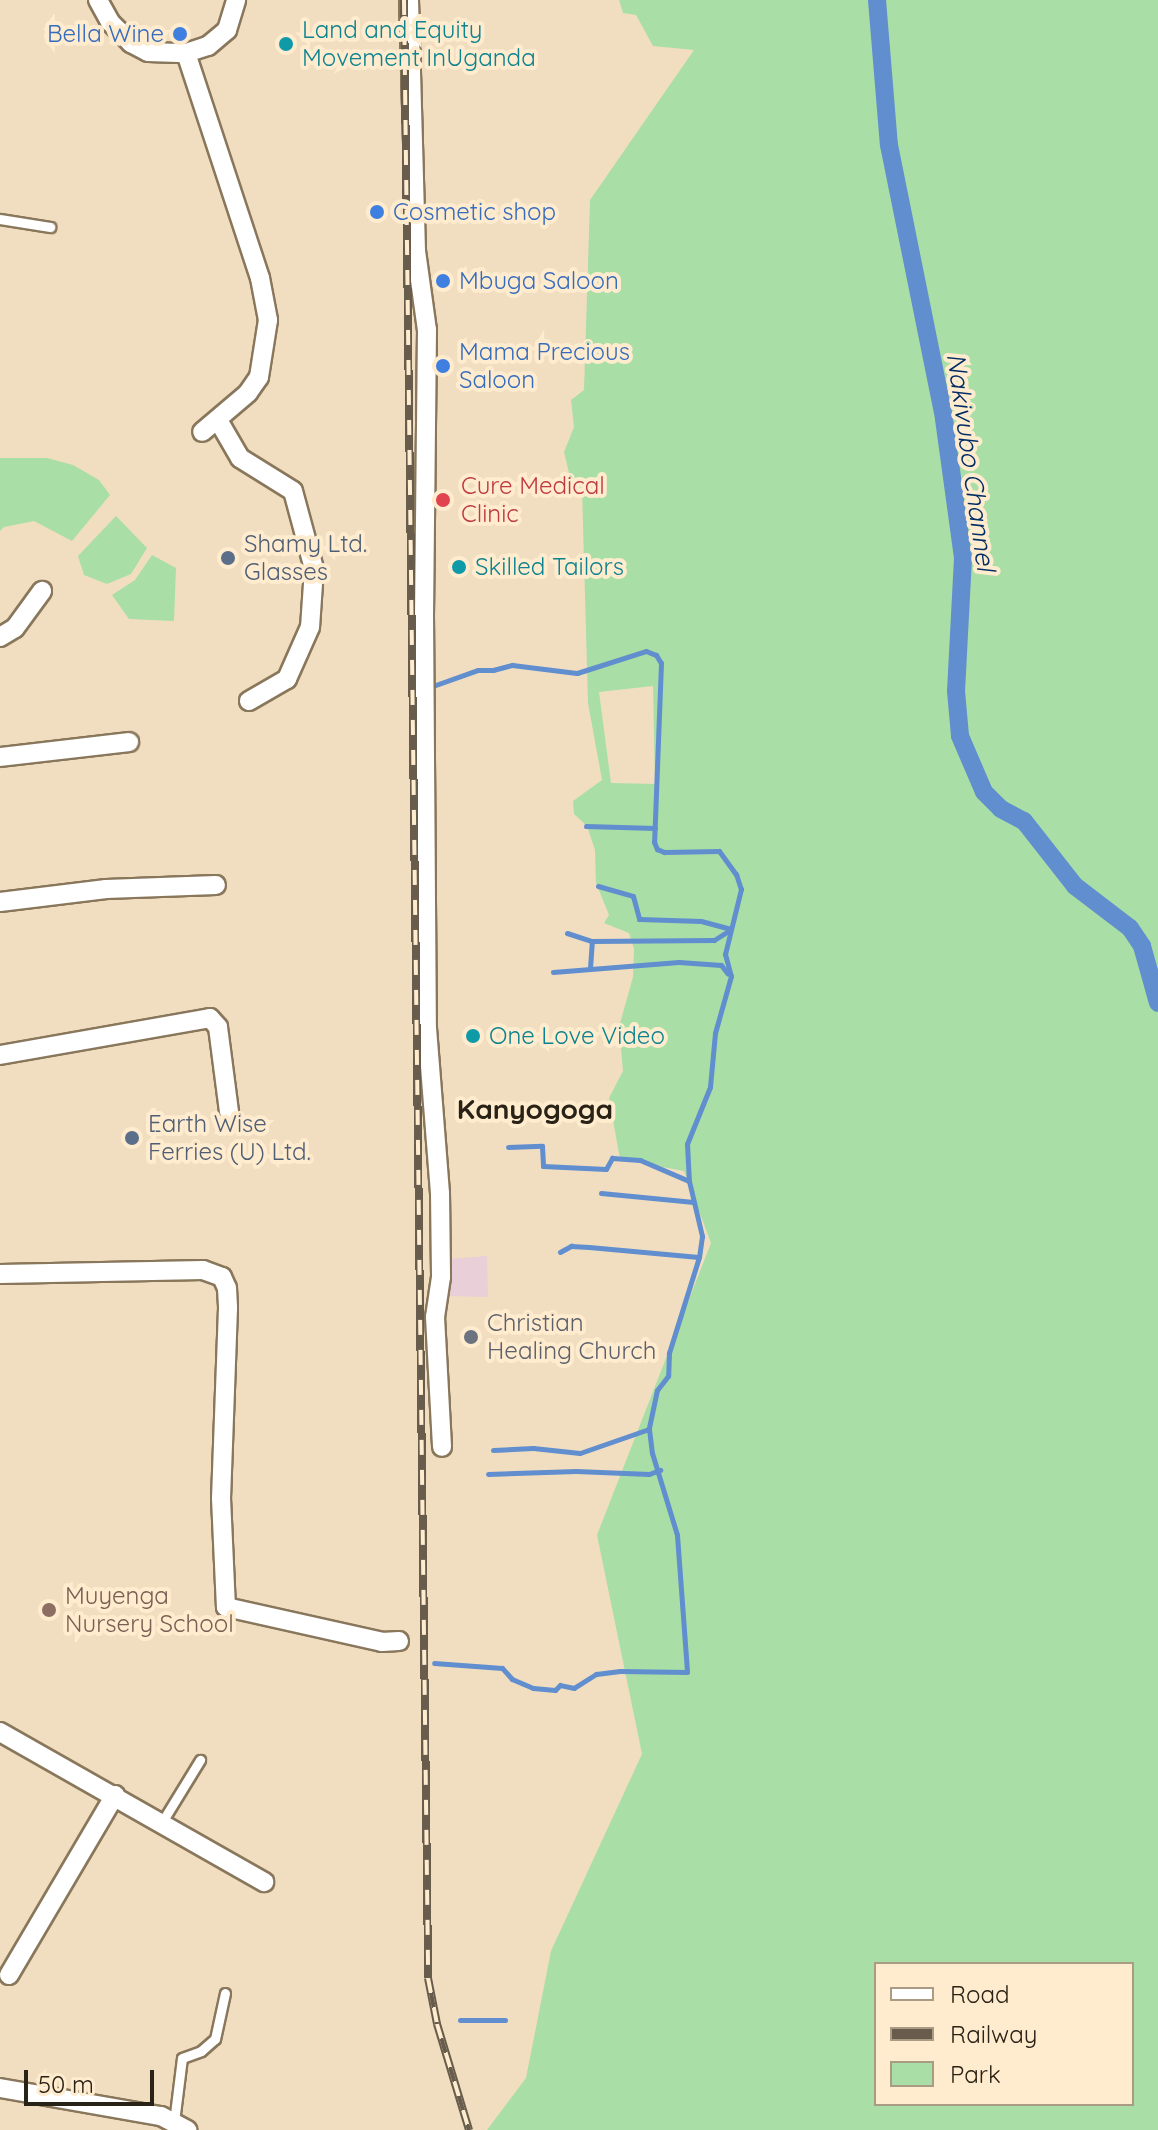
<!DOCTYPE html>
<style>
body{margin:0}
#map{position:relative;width:1158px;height:2130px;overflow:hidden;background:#f1dec0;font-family:Quicksand,sans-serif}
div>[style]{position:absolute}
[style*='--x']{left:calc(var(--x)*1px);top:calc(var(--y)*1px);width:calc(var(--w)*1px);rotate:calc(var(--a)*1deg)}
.commercial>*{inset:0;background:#e8cfd8}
.green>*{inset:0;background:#a9dea7}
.stream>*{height:5px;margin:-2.5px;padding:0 2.5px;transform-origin:2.5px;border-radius:2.5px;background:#608ece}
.canal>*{height:18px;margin:-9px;padding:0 9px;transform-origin:9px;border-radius:9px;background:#608ece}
.roads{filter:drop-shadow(2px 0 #89775c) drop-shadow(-2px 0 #89775c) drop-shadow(0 2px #89775c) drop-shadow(0 -2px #89775c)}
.lane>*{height:9px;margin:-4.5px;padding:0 4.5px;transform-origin:4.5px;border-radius:4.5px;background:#fff}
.street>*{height:18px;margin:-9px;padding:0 9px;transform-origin:9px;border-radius:9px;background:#fff}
.rail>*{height:8px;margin-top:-4px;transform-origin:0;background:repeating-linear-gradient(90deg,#ffebcd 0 15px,#685d4c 0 30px);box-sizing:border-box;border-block:2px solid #685d4c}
.dots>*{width:22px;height:22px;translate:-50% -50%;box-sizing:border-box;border:4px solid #ffebcd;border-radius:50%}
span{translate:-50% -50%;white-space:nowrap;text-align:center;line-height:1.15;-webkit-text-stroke:8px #ffebcd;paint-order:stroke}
.culture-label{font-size:24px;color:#0d838f}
.left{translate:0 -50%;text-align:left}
.shop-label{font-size:24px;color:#366cbe}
.right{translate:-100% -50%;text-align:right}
.health-label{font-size:24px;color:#be3a42}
.service-label{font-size:24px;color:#4e5e75}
.worship-label{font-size:24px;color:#5b616d}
.education-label{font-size:24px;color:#785e54}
.water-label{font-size:26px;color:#002d65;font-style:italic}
.quarter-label{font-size:28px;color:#292216;font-weight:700}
.legend{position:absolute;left:874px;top:1962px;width:260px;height:144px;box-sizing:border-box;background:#ffebcd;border:2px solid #a99b84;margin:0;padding:10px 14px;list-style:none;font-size:24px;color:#292216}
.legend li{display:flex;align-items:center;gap:16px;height:40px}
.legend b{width:40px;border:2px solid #a99b84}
.scale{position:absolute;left:24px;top:2070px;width:130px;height:36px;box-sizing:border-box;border:4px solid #292216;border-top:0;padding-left:10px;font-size:24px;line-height:28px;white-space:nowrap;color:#292216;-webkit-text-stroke:6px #ffebcd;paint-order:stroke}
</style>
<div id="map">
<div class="commercial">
<i style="clip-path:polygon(487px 1256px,488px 1297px,447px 1296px,447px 1259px)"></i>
</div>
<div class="green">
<i style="clip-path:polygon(evenodd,619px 0,1158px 0,1158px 2130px,487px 2130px,526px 2078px,551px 1951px,642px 1754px,597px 1535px,711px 1243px,684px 1171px,620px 1159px,609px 1098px,623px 1071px,619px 1027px,633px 977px,634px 949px,629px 933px,604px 923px,609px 915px,596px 883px,595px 850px,587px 826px,574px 814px,573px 801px,602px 780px,588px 703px,582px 489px,570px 477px,564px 452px,574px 427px,571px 400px,584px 390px,590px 200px,694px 50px,653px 46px,636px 15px,623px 13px,619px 0,653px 686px,655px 784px,611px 783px,599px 692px,653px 686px,619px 0,876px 1964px,1132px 1964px,1132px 2104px,876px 2104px,876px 1964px)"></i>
<i style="clip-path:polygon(0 458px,47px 458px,73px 465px,99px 480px,110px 495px,72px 541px,34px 521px,4px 527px,0 531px)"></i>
<i style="clip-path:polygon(116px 516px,147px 548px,131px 574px,107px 584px,84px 575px,78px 556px)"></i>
<i style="clip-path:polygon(152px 555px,176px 568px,174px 621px,129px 619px,112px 595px,135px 580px)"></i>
</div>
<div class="stream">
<i style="--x:430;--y:687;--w:51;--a:-19.5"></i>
<i style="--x:478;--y:670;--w:15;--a:0"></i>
<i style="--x:493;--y:670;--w:20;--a:-15"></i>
<i style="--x:512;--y:665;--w:65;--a:7"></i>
<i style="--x:577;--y:673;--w:72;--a:-17.7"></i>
<i style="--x:646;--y:651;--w:11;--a:22"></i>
<i style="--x:656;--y:655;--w:9;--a:58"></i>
<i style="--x:661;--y:663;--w:179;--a:92.2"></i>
<i style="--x:654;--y:842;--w:8;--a:67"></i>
<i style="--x:657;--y:849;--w:8;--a:23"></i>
<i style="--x:664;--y:852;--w:55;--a:-1"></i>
<i style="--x:719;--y:851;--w:29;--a:54"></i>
<i style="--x:736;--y:874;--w:16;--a:72"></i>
<i style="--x:741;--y:889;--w:67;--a:103.8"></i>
<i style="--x:725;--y:954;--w:23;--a:75"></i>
<i style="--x:731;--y:976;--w:59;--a:105.7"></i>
<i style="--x:715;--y:1033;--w:54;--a:95.3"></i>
<i style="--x:710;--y:1087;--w:61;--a:112"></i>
<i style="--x:687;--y:1144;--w:37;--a:87"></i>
<i style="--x:689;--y:1181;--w:57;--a:76.7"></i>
<i style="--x:702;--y:1236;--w:21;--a:98"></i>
<i style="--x:699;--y:1257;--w:101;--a:107.4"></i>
<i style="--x:669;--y:1353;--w:23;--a:92"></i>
<i style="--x:668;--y:1376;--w:18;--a:128"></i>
<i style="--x:657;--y:1390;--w:40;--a:102"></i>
<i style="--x:649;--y:1429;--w:24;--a:83"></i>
<i style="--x:652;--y:1453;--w:86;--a:73"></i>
<i style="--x:677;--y:1535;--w:137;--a:85.8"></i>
<i style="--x:687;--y:1672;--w:67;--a:-179.1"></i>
<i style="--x:620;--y:1671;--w:24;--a:173"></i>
<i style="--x:596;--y:1674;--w:26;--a:148"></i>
<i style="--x:574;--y:1688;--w:14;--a:-168"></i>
<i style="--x:560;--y:1685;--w:7;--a:135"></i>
<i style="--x:555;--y:1690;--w:22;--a:-175"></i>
<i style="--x:533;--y:1688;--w:23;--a:-157"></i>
<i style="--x:512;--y:1679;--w:15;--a:-132"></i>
<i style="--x:502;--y:1668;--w:68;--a:-175.8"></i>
<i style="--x:586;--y:826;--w:69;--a:1.7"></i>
<i style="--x:598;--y:886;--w:36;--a:16"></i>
<i style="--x:633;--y:896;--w:24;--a:75"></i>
<i style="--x:639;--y:919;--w:62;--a:1.8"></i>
<i style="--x:701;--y:921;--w:30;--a:15"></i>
<i style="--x:567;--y:933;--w:26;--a:18"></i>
<i style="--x:592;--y:941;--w:122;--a:-0.5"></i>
<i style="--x:714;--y:940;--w:19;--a:-32"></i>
<i style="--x:590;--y:968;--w:27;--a:-86"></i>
<i style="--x:553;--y:972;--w:126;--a:-4.5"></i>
<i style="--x:679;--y:962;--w:42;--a:4.1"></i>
<i style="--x:721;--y:965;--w:11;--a:52"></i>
<i style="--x:508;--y:1147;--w:34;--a:-2"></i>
<i style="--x:542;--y:1146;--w:20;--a:87"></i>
<i style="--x:543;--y:1166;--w:63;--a:2.7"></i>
<i style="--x:606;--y:1169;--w:13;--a:-61"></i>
<i style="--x:612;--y:1158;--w:28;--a:4"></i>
<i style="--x:640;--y:1160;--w:53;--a:23.2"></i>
<i style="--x:601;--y:1193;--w:93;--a:5.5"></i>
<i style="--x:560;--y:1252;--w:13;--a:-29"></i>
<i style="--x:571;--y:1246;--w:18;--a:3"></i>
<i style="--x:589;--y:1247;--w:110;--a:5.2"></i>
<i style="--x:493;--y:1450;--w:40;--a:-2.9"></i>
<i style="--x:533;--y:1448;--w:47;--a:6.1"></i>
<i style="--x:580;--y:1453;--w:73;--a:-19.2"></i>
<i style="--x:488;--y:1474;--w:88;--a:-2"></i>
<i style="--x:576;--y:1471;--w:73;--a:2.4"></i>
<i style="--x:649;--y:1474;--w:12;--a:-20"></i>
<i style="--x:460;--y:2020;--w:45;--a:0"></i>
</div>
<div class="canal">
<i style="--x:877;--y:0;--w:145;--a:85.3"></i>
<i style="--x:889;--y:145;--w:279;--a:78.6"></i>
<i style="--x:944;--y:419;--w:140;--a:82.2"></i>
<i style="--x:963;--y:558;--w:133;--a:93"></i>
<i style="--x:956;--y:691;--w:45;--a:84.9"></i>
<i style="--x:960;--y:736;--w:61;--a:66.8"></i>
<i style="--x:984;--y:792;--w:24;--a:45"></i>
<i style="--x:1001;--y:809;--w:26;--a:28"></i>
<i style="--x:1024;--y:821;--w:83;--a:51.9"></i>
<i style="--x:1075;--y:886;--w:69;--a:37.4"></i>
<i style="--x:1130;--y:928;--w:22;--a:56"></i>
<i style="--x:1142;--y:946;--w:59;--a:74.3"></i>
</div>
<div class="roads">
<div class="lane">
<i style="--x:0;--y:219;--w:51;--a:9.1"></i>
<i style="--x:162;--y:1822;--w:73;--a:-58.5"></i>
<i style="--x:174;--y:2122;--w:64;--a:-82.9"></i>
<i style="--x:182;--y:2058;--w:20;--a:-20"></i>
<i style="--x:201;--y:2051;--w:18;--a:-41"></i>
<i style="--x:215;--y:2039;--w:47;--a:-77.7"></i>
</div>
<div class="street">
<i style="--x:98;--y:0;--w:25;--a:61"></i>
<i style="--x:110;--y:22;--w:30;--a:45"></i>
<i style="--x:131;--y:43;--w:19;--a:28"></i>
<i style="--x:148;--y:52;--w:38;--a:2"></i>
<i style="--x:186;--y:53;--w:23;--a:-18"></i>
<i style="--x:208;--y:46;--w:25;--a:-40"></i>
<i style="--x:227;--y:30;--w:31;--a:-73"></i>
<i style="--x:409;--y:0;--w:251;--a:88.4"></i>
<i style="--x:416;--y:251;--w:80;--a:82.1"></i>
<i style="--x:427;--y:330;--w:284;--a:90.6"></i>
<i style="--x:424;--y:614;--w:414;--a:89.6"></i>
<i style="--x:427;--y:1028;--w:166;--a:85.5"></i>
<i style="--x:440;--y:1193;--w:84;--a:89.3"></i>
<i style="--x:441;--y:1277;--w:40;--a:98.5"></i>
<i style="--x:435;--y:1317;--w:130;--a:86.9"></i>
<i style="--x:186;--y:53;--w:237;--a:71.8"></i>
<i style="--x:260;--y:278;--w:43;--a:79.2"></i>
<i style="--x:268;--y:320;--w:58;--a:99"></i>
<i style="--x:259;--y:377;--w:19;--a:125"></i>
<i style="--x:248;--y:393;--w:60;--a:139.7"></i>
<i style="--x:218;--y:420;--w:44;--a:59.9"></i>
<i style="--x:240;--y:458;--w:62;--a:31.9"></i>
<i style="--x:293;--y:491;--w:81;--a:74.9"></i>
<i style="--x:314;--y:569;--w:58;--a:93.9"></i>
<i style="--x:310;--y:627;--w:57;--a:113.9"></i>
<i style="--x:287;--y:679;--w:44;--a:149.9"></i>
<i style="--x:0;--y:637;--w:17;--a:-31"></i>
<i style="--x:15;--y:628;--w:46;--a:-53.9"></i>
<i style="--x:0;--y:757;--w:130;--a:-6.6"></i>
<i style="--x:0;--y:902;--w:107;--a:-7"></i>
<i style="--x:106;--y:889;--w:110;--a:-2.1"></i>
<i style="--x:0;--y:1055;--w:213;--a:-10"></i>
<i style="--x:210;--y:1018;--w:12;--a:48"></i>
<i style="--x:218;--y:1027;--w:86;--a:82.6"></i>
<i style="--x:0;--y:1274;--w:203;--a:-1.1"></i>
<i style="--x:203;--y:1270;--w:20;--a:20"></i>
<i style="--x:222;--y:1277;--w:12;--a:66"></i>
<i style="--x:227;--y:1288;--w:20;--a:87"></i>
<i style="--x:228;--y:1308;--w:190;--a:92.1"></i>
<i style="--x:221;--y:1498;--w:109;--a:87.4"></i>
<i style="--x:226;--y:1607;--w:160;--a:12.6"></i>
<i style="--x:382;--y:1642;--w:17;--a:-3"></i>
<i style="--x:0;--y:1732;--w:304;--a:29.6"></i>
<i style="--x:9;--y:1975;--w:209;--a:-59.5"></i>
<i style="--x:0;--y:2088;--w:163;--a:9.9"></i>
<i style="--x:161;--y:2116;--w:30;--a:28"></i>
</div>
</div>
<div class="rail">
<i style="--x:404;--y:0;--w:1978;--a:89.3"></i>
<i style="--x:428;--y:1978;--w:47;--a:78.9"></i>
<i style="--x:437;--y:2024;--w:111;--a:73.2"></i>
</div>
<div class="dots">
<i style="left:180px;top:34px;background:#3f7fe0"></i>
<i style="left:286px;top:44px;background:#0f9aa8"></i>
<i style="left:377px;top:212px;background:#3f7fe0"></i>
<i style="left:443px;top:281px;background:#3f7fe0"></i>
<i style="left:443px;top:366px;background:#3f7fe0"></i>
<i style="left:443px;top:500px;background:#e0444e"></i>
<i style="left:228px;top:558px;background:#5c6f8a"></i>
<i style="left:459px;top:567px;background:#0f9aa8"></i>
<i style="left:473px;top:1036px;background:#0f9aa8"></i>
<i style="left:132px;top:1138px;background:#5c6f8a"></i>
<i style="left:471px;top:1337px;background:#6b7280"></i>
<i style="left:49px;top:1610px;background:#8d6e63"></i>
</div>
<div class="culture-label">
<span class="left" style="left:302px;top:44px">Land and Equity<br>Movement InUganda</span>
<span class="left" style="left:475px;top:567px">Skilled Tailors</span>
<span class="left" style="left:489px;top:1036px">One Love Video</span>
</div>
<div class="shop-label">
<span class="right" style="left:164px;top:34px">Bella Wine</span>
<span class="left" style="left:393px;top:212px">Cosmetic shop</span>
<span class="left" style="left:459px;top:281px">Mbuga Saloon</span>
<span class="left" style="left:459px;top:366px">Mama Precious<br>Saloon</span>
</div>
<div class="health-label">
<span class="left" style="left:461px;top:500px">Cure Medical<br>Clinic</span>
</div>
<div class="service-label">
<span class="left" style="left:244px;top:558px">Shamy Ltd.<br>Glasses</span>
<span class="left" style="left:148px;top:1138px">Earth Wise<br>Ferries (U) Ltd.</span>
</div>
<div class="worship-label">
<span class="left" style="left:487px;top:1337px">Christian<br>Healing Church</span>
</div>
<div class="education-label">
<span class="left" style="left:65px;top:1610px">Muyenga<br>Nursery School</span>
</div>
<div class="water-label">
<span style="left:971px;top:462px;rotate:82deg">Nakivubo Channel</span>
</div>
<div class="quarter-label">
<span style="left:535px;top:1109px">Kanyogoga</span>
</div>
<ul class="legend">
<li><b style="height:10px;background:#fff"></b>Road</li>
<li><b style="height:10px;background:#685d4c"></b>Railway</li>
<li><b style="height:22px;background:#a9dea7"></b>Park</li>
</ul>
<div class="scale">50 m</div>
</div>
